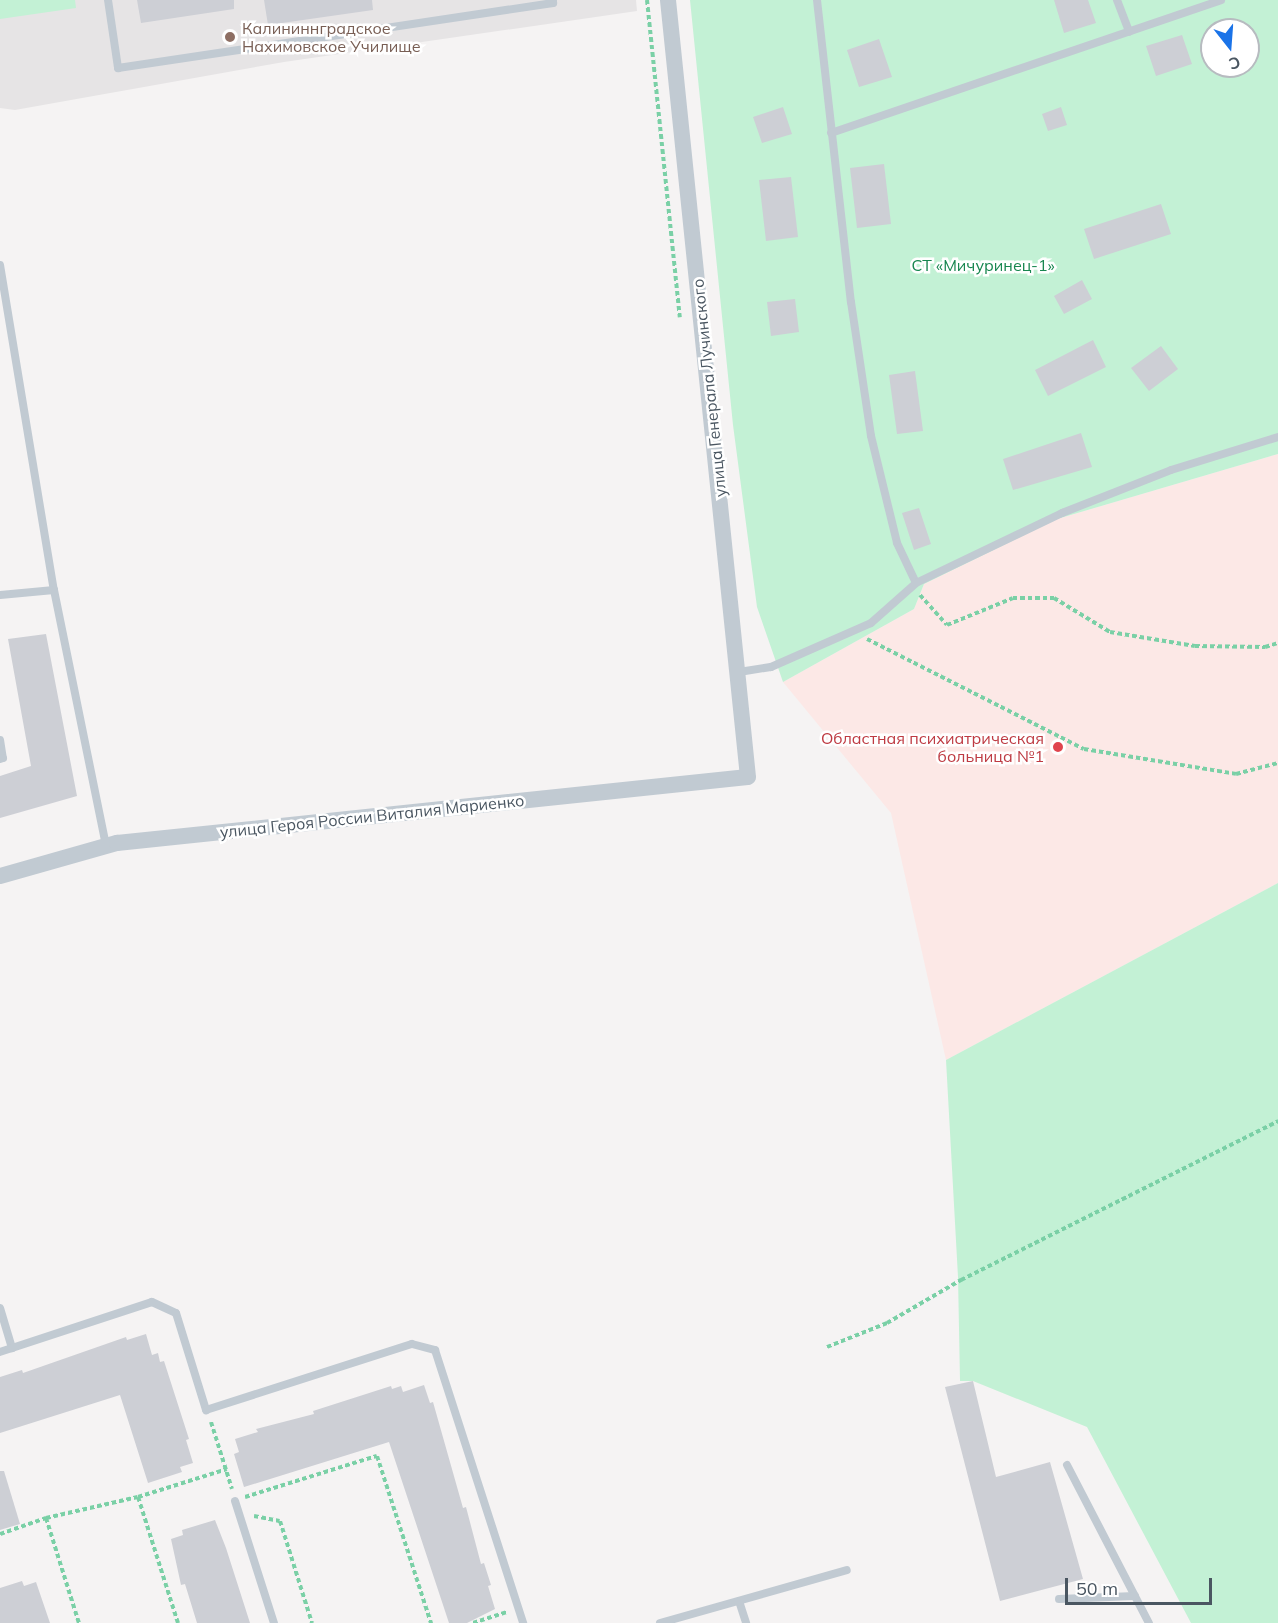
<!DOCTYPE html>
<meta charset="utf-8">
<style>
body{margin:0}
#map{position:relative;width:1278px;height:1623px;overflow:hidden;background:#f5f3f3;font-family:Mulish,sans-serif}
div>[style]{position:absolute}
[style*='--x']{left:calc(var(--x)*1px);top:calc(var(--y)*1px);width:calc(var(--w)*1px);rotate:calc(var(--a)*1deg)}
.education>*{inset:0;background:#e6e4e5}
.medical>*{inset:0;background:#fce8e6}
.green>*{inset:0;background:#c3f1d5}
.building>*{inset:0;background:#cdcfd5}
.path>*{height:4px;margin-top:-2px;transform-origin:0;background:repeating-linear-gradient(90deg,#7ad0a6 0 4.5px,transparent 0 7.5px)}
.lane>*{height:8px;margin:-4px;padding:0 4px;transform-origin:4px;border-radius:4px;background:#c1cad2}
.street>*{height:16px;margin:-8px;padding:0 8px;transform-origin:8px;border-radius:8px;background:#c1cad2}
.dots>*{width:16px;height:16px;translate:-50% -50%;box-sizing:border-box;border:3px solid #fff;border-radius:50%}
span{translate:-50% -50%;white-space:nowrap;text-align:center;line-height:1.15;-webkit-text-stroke:5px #fff;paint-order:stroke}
.education-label{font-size:16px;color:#785e54}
.left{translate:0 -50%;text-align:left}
.park-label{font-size:16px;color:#17864f}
.street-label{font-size:16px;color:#4a5661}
.health-label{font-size:16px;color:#be3a42}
.right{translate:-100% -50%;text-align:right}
.north{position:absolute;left:1200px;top:18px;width:60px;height:60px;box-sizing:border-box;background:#fff;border:2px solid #b7bbc0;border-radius:50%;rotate:163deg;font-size:16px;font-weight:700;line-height:24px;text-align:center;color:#4a5661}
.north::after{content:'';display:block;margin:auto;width:21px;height:27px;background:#1a73e8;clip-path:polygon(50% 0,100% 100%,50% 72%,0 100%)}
.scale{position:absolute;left:1065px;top:1578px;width:147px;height:27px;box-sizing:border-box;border:3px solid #4a5661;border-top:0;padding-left:8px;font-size:18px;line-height:21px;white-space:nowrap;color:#4a5661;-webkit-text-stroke:4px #fff;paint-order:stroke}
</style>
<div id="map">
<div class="education">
<i style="clip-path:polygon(0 0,636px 0,637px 11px,284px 62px,15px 110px,0 108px)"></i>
</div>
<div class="medical">
<i style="clip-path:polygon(1278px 454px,1278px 883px,946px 1060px,891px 813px,783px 682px,914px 609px,924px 584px,1057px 519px)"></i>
</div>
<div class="green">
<i style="clip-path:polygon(0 0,75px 0,76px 8px,0 19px)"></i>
<i style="clip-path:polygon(evenodd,690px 0,1278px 0,1278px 454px,1057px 519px,924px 584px,914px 609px,783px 682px,757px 607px,733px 425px,690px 0,1212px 30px,1248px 30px,1248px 66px,1212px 66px,1212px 30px)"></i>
<i style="clip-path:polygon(1278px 883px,1278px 1623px,1191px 1623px,1087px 1427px,973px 1381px,960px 1381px,958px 1277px,946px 1060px)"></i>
</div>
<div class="building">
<i style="clip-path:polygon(137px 0,234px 0,234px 9px,141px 23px)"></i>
<i style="clip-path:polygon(264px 0,372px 0,373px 10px,268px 25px)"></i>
<i style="clip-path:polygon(1054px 0,1088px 0,1096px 23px,1064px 33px)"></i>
<i style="clip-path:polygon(1182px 35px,1192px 64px,1156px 76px,1146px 46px)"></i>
<i style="clip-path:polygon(879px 39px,892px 77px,859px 87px,847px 50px)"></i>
<i style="clip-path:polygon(783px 107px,792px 134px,762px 143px,753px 117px)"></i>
<i style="clip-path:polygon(1061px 107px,1067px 125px,1048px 131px,1042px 114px)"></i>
<i style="clip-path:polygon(884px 164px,891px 224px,857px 228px,850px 168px)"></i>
<i style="clip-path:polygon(791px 177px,798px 237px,766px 241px,759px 180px)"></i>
<i style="clip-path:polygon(1161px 204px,1171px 234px,1094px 259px,1084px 229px)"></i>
<i style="clip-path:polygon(1082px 280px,1092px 299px,1064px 314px,1054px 296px)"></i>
<i style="clip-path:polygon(795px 299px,799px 332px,771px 336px,767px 302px)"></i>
<i style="clip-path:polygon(1093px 340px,1106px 367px,1048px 396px,1035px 370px)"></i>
<i style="clip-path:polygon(1161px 346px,1178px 369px,1149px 391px,1131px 368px)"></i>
<i style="clip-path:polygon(915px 371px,923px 431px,897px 434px,889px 375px)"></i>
<i style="clip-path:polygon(1081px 433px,1092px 467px,1013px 490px,1003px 459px)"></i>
<i style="clip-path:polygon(919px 508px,931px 544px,914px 550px,902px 513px)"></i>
<i style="clip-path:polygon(46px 634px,77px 796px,0 818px,0 776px,31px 766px,8px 639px)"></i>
<i style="clip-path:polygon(146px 1334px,152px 1355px,158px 1353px,160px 1362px,164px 1361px,189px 1439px,186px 1440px,193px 1463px,180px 1467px,182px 1472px,148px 1483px,120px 1395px,0 1433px,0 1377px,22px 1370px,23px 1373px,126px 1337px,127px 1340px)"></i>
<i style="clip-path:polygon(973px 1381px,996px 1477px,1050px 1462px,1083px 1579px,1000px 1601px,945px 1387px)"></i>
<i style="clip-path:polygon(424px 1385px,430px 1403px,433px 1402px,463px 1508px,466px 1507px,481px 1564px,484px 1563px,491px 1585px,488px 1586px,495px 1609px,467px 1623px,449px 1623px,389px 1442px,244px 1487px,234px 1454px,239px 1452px,235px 1439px,258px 1432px,256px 1429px,314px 1414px,313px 1411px,391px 1386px,392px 1389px,401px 1386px,403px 1392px)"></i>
<i style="clip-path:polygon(0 1471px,4px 1471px,20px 1524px,0 1530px)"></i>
<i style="clip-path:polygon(215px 1520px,226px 1548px,250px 1623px,197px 1623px,185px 1584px,181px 1585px,171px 1539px,183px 1535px,182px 1530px)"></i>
<i style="clip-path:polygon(22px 1581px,24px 1586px,36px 1582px,50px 1623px,0 1623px,0 1588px)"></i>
</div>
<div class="path">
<i style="--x:647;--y:0;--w:319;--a:84.1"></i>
<i style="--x:920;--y:595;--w:40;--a:48"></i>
<i style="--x:947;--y:625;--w:71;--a:-22.2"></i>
<i style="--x:1013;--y:598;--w:41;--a:0"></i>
<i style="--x:1054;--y:598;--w:66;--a:31.3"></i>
<i style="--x:1110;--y:632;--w:86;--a:9.4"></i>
<i style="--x:1195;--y:646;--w:70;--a:0.8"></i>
<i style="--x:1265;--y:647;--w:14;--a:-17"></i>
<i style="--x:867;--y:639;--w:243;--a:26.9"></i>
<i style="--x:1084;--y:749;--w:154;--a:9.3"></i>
<i style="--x:1236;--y:774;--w:43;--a:-14.7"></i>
<i style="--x:827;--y:1347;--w:65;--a:-21.8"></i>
<i style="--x:887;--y:1323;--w:86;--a:-30.2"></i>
<i style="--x:961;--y:1280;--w:355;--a:-26.6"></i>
<i style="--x:211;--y:1422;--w:70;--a:72.6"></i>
<i style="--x:245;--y:1497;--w:138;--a:-17.3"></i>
<i style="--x:377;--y:1456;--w:176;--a:72.1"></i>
<i style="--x:254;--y:1516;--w:26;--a:11"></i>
<i style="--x:280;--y:1521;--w:107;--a:72.6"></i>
<i style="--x:46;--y:1518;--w:94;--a:-12.9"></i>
<i style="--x:0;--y:1534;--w:49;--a:-19.2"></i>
<i style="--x:46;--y:1518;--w:110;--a:72.6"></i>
<i style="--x:178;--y:1623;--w:132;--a:-107.6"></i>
<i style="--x:138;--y:1497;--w:93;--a:-17.5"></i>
<i style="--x:473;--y:1623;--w:36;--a:-18"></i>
</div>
<div class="lane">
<i style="--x:108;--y:0;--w:69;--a:81.6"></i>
<i style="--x:118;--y:68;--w:440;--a:-8.5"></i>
<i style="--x:553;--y:3;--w:3;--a:-90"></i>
<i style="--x:817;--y:0;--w:304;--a:83.6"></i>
<i style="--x:851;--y:302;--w:135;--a:81.5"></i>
<i style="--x:871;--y:436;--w:110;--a:76.3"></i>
<i style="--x:897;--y:543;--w:44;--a:64.6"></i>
<i style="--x:916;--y:583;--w:162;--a:-25.6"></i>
<i style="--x:1062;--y:513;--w:117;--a:-21.5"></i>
<i style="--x:1171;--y:470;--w:112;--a:-17.1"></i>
<i style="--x:1117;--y:0;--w:34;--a:69"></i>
<i style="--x:831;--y:133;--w:412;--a:-18.8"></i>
<i style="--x:0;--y:265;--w:329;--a:80.6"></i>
<i style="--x:54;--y:590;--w:54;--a:174.7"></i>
<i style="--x:54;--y:590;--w:261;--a:78.5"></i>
<i style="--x:739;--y:672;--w:32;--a:-9"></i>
<i style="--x:771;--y:667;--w:109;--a:-23.7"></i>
<i style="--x:871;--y:623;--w:60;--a:-41.6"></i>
<i style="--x:0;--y:740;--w:18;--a:81"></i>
<i style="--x:3;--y:758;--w:3;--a:162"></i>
<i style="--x:0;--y:1308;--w:42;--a:73.3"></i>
<i style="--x:12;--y:1348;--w:13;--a:162"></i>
<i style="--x:12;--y:1348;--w:147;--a:-18.2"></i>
<i style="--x:152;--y:1302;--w:26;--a:25"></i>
<i style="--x:176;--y:1313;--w:102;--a:72.8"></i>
<i style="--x:206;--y:1410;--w:216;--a:-17.8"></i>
<i style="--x:412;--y:1344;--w:24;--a:15"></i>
<i style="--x:435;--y:1350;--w:287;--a:72.1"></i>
<i style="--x:1067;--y:1465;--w:178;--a:62.6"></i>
<i style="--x:235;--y:1501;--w:128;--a:72.3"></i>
<i style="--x:1059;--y:1599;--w:76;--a:-2.3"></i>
<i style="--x:739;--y:1601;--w:23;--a:72"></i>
<i style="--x:660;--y:1623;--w:194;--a:-15.8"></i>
</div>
<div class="street">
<i style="--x:0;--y:876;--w:122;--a:-15.8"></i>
<i style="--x:117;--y:843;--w:634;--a:-5.97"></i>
<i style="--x:748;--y:777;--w:781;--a:-95.88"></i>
</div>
<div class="dots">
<i style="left:230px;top:37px;background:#8d6e63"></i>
<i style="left:1058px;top:747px;background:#e0444e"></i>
</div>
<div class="education-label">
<span class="left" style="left:242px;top:37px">Калининнградское<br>Нахимовское Училище</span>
</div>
<div class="park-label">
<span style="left:983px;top:265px">СТ «Мичуринец-1»</span>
</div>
<div class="street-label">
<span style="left:709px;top:388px;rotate:-96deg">улица Генерала Лучинского</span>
<span style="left:372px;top:816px;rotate:-6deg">улица Героя России Виталия Мариенко</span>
</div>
<div class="health-label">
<span class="right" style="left:1044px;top:747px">Областная психиатрическая<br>больница №1</span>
</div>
<div class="north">С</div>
<div class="scale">50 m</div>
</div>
